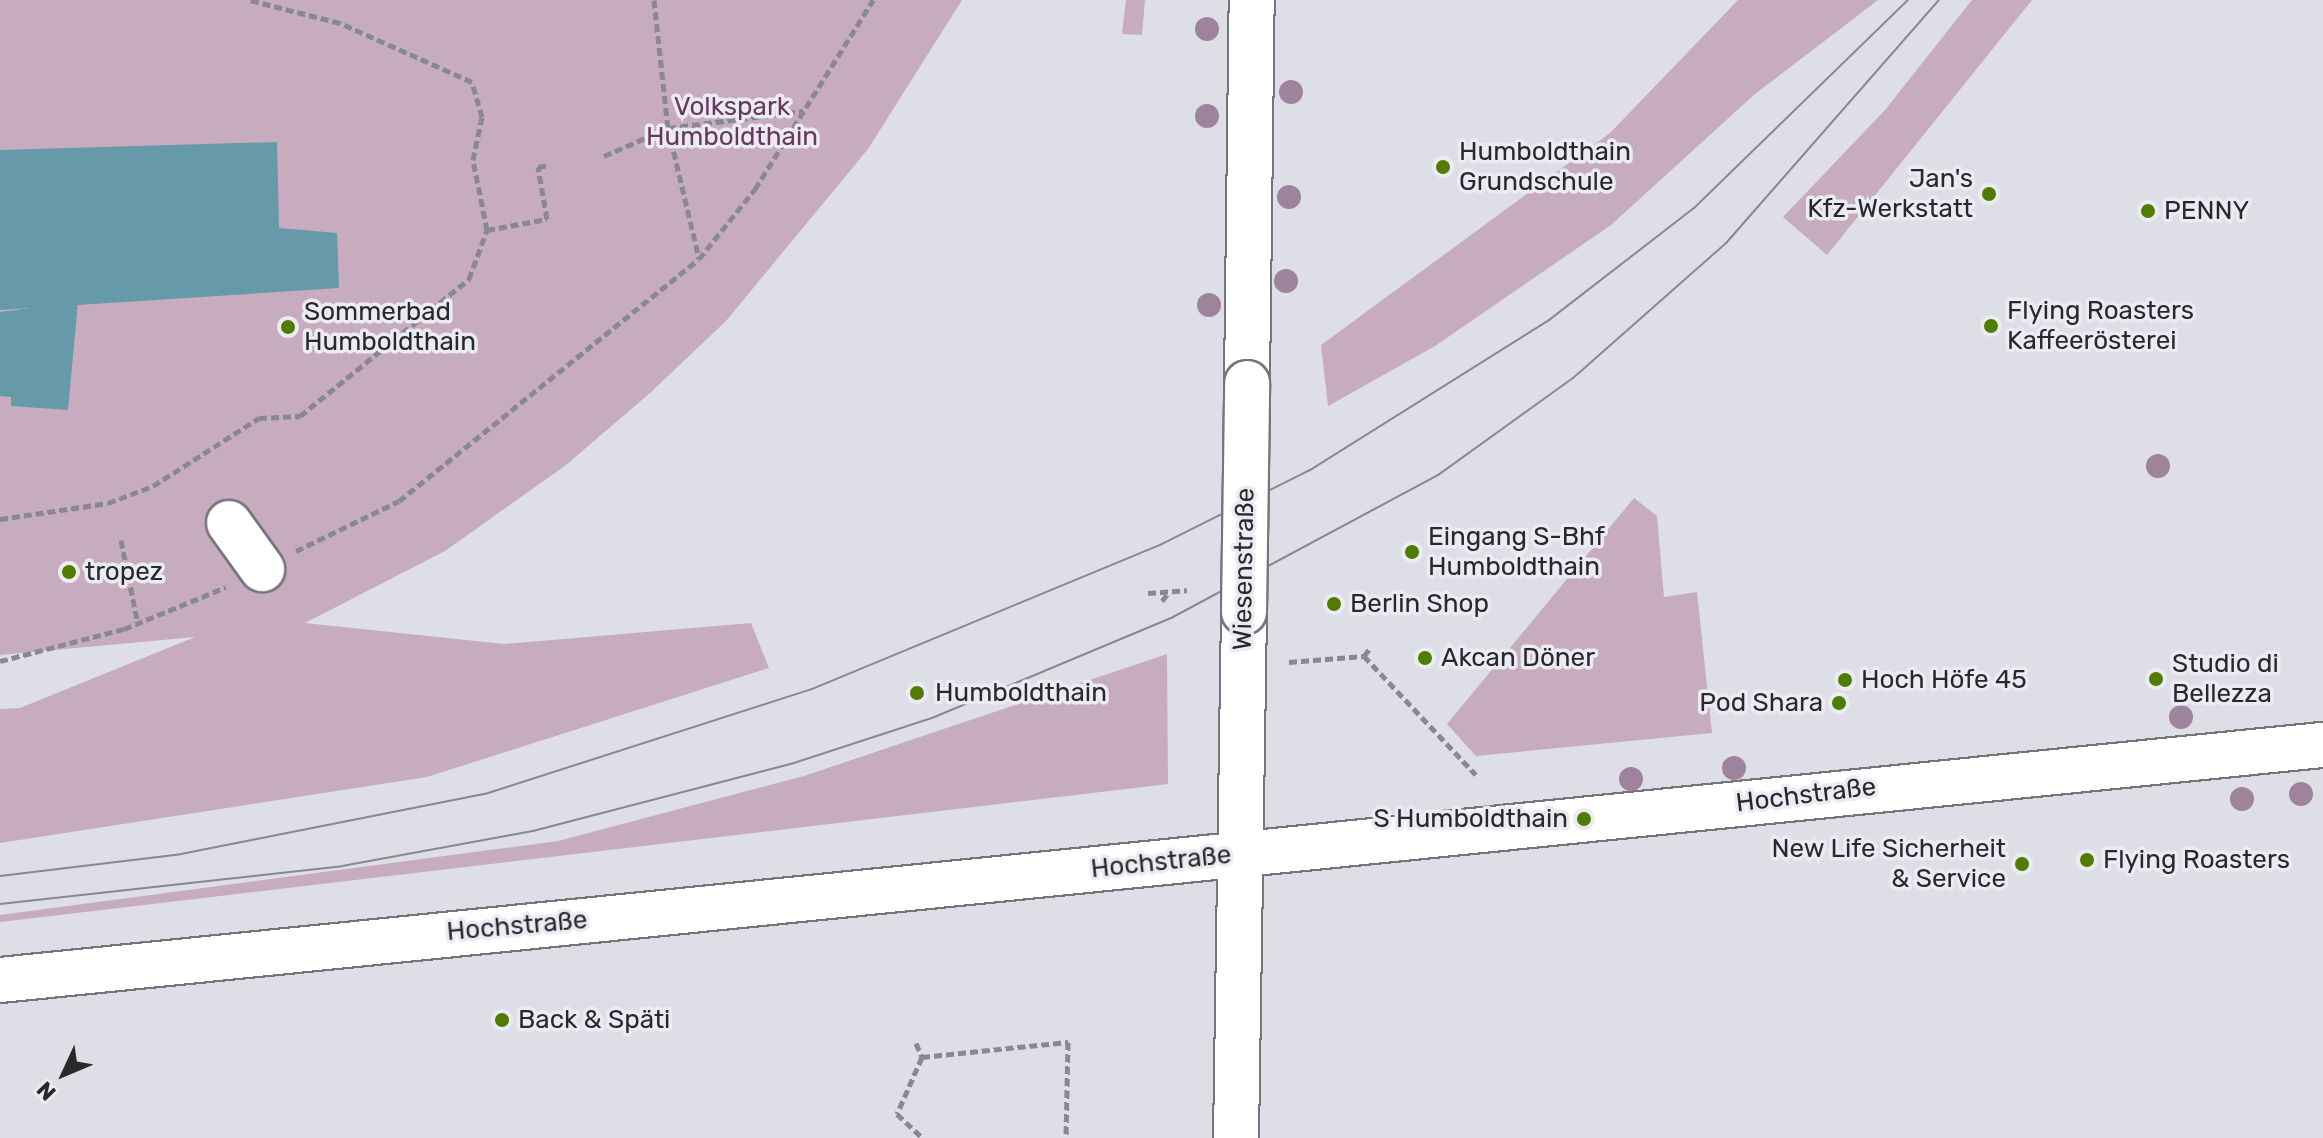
<!DOCTYPE html>
<meta charset="utf-8">
<style>
body{margin:0}
#map{position:relative;width:2323px;height:1138px;overflow:hidden;background:#dedfe6;font-family:Rubik,sans-serif}
div>[style]{position:absolute}
[style*='--x']{left:calc(var(--x)*1px);top:calc(var(--y)*1px);width:calc(var(--w)*1px);rotate:calc(var(--a)*1deg)}
.green>*{inset:0;background:#c7abbf}
.water>*{inset:0;background:#669aa9}
.path>*{height:5px;margin-top:-2.5px;transform-origin:0;background:repeating-linear-gradient(90deg,#88898e 0 8px,transparent 0 12px)}
.roads{filter:drop-shadow(2px 0 #74767c) drop-shadow(-2px 0 #74767c) drop-shadow(0 2px #74767c) drop-shadow(0 -2px #74767c)}
.minor>*{height:44px;margin:-22px;padding:0 22px;transform-origin:22px;border-radius:22px;background:#fff}
.tram>*{height:2px;margin:-1px;padding:0 1px;transform-origin:1px;border-radius:1px;background:#88898e}
.bridges{filter:drop-shadow(2px 0 #74767c) drop-shadow(-2px 0 #74767c) drop-shadow(0 2px #74767c) drop-shadow(0 -2px #74767c)}
.minor-bridge>*{height:44px;margin:-22px;padding:0 22px;transform-origin:22px;border-radius:22px;background:#fff}
.trees>*{width:24px;height:24px;margin:-12px;border-radius:50%;background:#9e839c}
.dots>*{width:22px;height:22px;translate:-50% -50%;box-sizing:border-box;border:4px solid #ebecf3;border-radius:50%}
span{translate:-50% -50%;white-space:nowrap;text-align:center;line-height:1.15;-webkit-text-stroke:7px #ebecf3;paint-order:stroke}
.park-label{font-size:26px;color:#6a385f}
.poi-label{font-size:26px;color:#29292c}
.left{translate:0 -50%;text-align:left}
.right{translate:-100% -50%;text-align:right}
.street-label{font-size:26px;color:#29292c}
.north{position:absolute;left:24px;top:1034px;width:80px;height:80px;-webkit-text-stroke:6px #ebecf3;paint-order:stroke;rotate:226deg;font-size:22px;font-weight:700;line-height:32px;text-align:center;color:#29292c}
.north::after{content:'';display:block;margin:auto;width:28px;height:36px;background:#29292c;clip-path:polygon(50% 0,100% 100%,50% 72%,0 100%)}
</style>
<div id="map">
<div class="green">
<i style="clip-path:polygon(0 0,962px 0,868px 149px,726px 321px,650px 393px,566px 465px,445px 551px,305px 623px,504px 644px,751px 623px,769px 668px,427px 777px,0 843px,0 709px,20px 708px,195px 637px,0 655px)"></i>
<i style="clip-path:polygon(1126px 0,1145px 0,1142px 35px,1122px 34px)"></i>
<i style="clip-path:polygon(1738px 0,1878px 0,1755px 94px,1611px 225px,1435px 346px,1328px 406px,1321px 345px,1610px 133px)"></i>
<i style="clip-path:polygon(1972px 0,2032px 0,1827px 255px,1783px 217px,1885px 110px)"></i>
<i style="clip-path:polygon(1634px 498px,1657px 516px,1664px 597px,1697px 592px,1712px 733px,1476px 756px,1447px 724px)"></i>
<i style="clip-path:polygon(1167px 654px,1168px 784px,0 922px,0 915px,558px 841px,804px 776px)"></i>
</div>
<div class="water">
<i style="clip-path:polygon(277px 142px,279px 228px,337px 233px,339px 288px,0 310px,0 150px)"></i>
<i style="clip-path:polygon(78px 302px,68px 410px,11px 406px,11px 397px,0 396px,0 312px)"></i>
</div>
<div class="path">
<i style="--x:654;--y:0;--w:129;--a:83.8"></i>
<i style="--x:668;--y:128;--w:136;--a:-7.2"></i>
<i style="--x:604;--y:156;--w:70;--a:-23.6"></i>
<i style="--x:668;--y:128;--w:134;--a:76.6"></i>
<i style="--x:487;--y:230;--w:61;--a:-10.4"></i>
<i style="--x:547;--y:219;--w:53;--a:-99.8"></i>
<i style="--x:538;--y:167;--w:11;--a:-10"></i>
<i style="--x:0;--y:519;--w:109;--a:-8.4"></i>
<i style="--x:108;--y:503;--w:48;--a:-20.7"></i>
<i style="--x:153;--y:486;--w:126;--a:-32.7"></i>
<i style="--x:259;--y:418;--w:41;--a:-2.8"></i>
<i style="--x:300;--y:416;--w:218;--a:-39"></i>
<i style="--x:469;--y:279;--w:52;--a:-69.8"></i>
<i style="--x:487;--y:230;--w:71;--a:-101.3"></i>
<i style="--x:473;--y:160;--w:44;--a:-78.2"></i>
<i style="--x:482;--y:117;--w:36;--a:-106"></i>
<i style="--x:472;--y:82;--w:145;--a:-155.9"></i>
<i style="--x:340;--y:23;--w:93;--a:-165.7"></i>
<i style="--x:121;--y:540;--w:86;--a:78.6"></i>
<i style="--x:296;--y:551;--w:114;--a:-25.9"></i>
<i style="--x:399;--y:501;--w:385;--a:-38.9"></i>
<i style="--x:699;--y:259;--w:90;--a:-51.3"></i>
<i style="--x:755;--y:189;--w:223;--a:-58"></i>
<i style="--x:1148;--y:593;--w:39;--a:-4"></i>
<i style="--x:1162;--y:601;--w:11;--a:-52"></i>
<i style="--x:1364;--y:656;--w:163;--a:46.7"></i>
<i style="--x:0;--y:661;--w:128;--a:-14.5"></i>
<i style="--x:124;--y:629;--w:110;--a:-22.4"></i>
<i style="--x:1289;--y:662;--w:75;--a:-4.6"></i>
<i style="--x:1364;--y:656;--w:11;--a:-52"></i>
<i style="--x:916;--y:1043;--w:15;--a:67"></i>
<i style="--x:922;--y:1057;--w:147;--a:-5.9"></i>
<i style="--x:1068;--y:1042;--w:96;--a:91.2"></i>
<i style="--x:922;--y:1057;--w:62;--a:113.7"></i>
<i style="--x:897;--y:1114;--w:35;--a:43"></i>
</div>
<div class="roads">
<div class="minor">
<i style="--x:1247;--y:383;--w:383;--a:-89.3"></i>
<i style="--x:229;--y:523;--w:57;--a:54.3"></i>
<i style="--x:0;--y:980;--w:2335;--a:-5.78"></i>
<i style="--x:1236;--y:1138;--w:526;--a:-89.13"></i>
</div>
</div>
<div class="tram">
<i style="--x:0;--y:876;--w:182;--a:-6.9"></i>
<i style="--x:181;--y:854;--w:310;--a:-11.2"></i>
<i style="--x:485;--y:794;--w:343;--a:-17.8"></i>
<i style="--x:812;--y:689;--w:377;--a:-22.5"></i>
<i style="--x:1160;--y:545;--w:168;--a:-26.6"></i>
<i style="--x:1310;--y:470;--w:282;--a:-32.1"></i>
<i style="--x:1549;--y:320;--w:183;--a:-37.7"></i>
<i style="--x:1694;--y:208;--w:298;--a:-44.2"></i>
<i style="--x:0;--y:904;--w:344;--a:-6.3"></i>
<i style="--x:342;--y:866;--w:194;--a:-10.4"></i>
<i style="--x:533;--y:831;--w:267;--a:-14.6"></i>
<i style="--x:791;--y:764;--w:148;--a:-18.1"></i>
<i style="--x:932;--y:718;--w:261;--a:-22.7"></i>
<i style="--x:1173;--y:617;--w:301;--a:-28.2"></i>
<i style="--x:1438;--y:475;--w:166;--a:-35.7"></i>
<i style="--x:1573;--y:378;--w:205;--a:-41.4"></i>
<i style="--x:1727;--y:242;--w:322;--a:-48.8"></i>
</div>
<div class="bridges">
<div class="minor-bridge">
<i style="--x:1244;--y:612;--w:229;--a:-89.2"></i>
</div>
</div>
<div class="trees">
<i style="left:1207px;top:29px"></i>
<i style="left:1291px;top:92px"></i>
<i style="left:1207px;top:116px"></i>
<i style="left:1289px;top:197px"></i>
<i style="left:1286px;top:281px"></i>
<i style="left:1209px;top:305px"></i>
<i style="left:2158px;top:466px"></i>
<i style="left:2181px;top:717px"></i>
<i style="left:1734px;top:768px"></i>
<i style="left:1631px;top:779px"></i>
<i style="left:2301px;top:794px"></i>
<i style="left:2242px;top:799px"></i>
</div>
<div class="dots">
<i style="left:1443px;top:167px;background:#507c00"></i>
<i style="left:1989px;top:194px;background:#507c00"></i>
<i style="left:2148px;top:211px;background:#507c00"></i>
<i style="left:1991px;top:326px;background:#507c00"></i>
<i style="left:288px;top:327px;background:#507c00"></i>
<i style="left:1412px;top:552px;background:#507c00"></i>
<i style="left:69px;top:572px;background:#507c00"></i>
<i style="left:1334px;top:604px;background:#507c00"></i>
<i style="left:1425px;top:658px;background:#507c00"></i>
<i style="left:2156px;top:679px;background:#507c00"></i>
<i style="left:1845px;top:680px;background:#507c00"></i>
<i style="left:917px;top:693px;background:#507c00"></i>
<i style="left:1839px;top:703px;background:#507c00"></i>
<i style="left:1584px;top:819px;background:#507c00"></i>
<i style="left:2087px;top:860px;background:#507c00"></i>
<i style="left:2022px;top:864px;background:#507c00"></i>
<i style="left:502px;top:1020px;background:#507c00"></i>
</div>
<div class="park-label">
<span style="left:732px;top:122px">Volkspark<br>Humboldthain</span>
</div>
<div class="poi-label">
<span class="left" style="left:1459px;top:167px">Humboldthain<br>Grundschule</span>
<span class="right" style="left:1973px;top:194px">Jan's<br>Kfz-Werkstatt</span>
<span class="left" style="left:2164px;top:211px">PENNY</span>
<span class="left" style="left:2007px;top:326px">Flying Roasters<br>Kaffeerösterei</span>
<span class="left" style="left:304px;top:327px">Sommerbad<br>Humboldthain</span>
<span class="left" style="left:1428px;top:552px">Eingang S-Bhf<br>Humboldthain</span>
<span class="left" style="left:85px;top:572px">tropez</span>
<span class="left" style="left:1350px;top:604px">Berlin Shop</span>
<span class="left" style="left:1441px;top:658px">Akcan Döner</span>
<span class="left" style="left:2172px;top:679px">Studio di<br>Bellezza</span>
<span class="left" style="left:1861px;top:680px">Hoch Höfe 45</span>
<span class="left" style="left:935px;top:693px">Humboldthain</span>
<span class="right" style="left:1823px;top:703px">Pod Shara</span>
<span class="right" style="left:1568px;top:819px">S Humboldthain</span>
<span class="right" style="left:2006px;top:864px">New Life Sicherheit<br>&amp; Service</span>
<span class="left" style="left:2103px;top:860px">Flying Roasters</span>
<span class="left" style="left:518px;top:1020px">Back &amp; Späti</span>
</div>
<div class="street-label">
<span style="left:1244px;top:569px;rotate:-89deg">Wiesenstraße</span>
<span style="left:1806px;top:795px;rotate:-7deg">Hochstraße</span>
<span style="left:1161px;top:862px;rotate:-6deg">Hochstraße</span>
<span style="left:517px;top:926px;rotate:-5deg">Hochstraße</span>
</div>
<div class="north">N</div>
</div>
